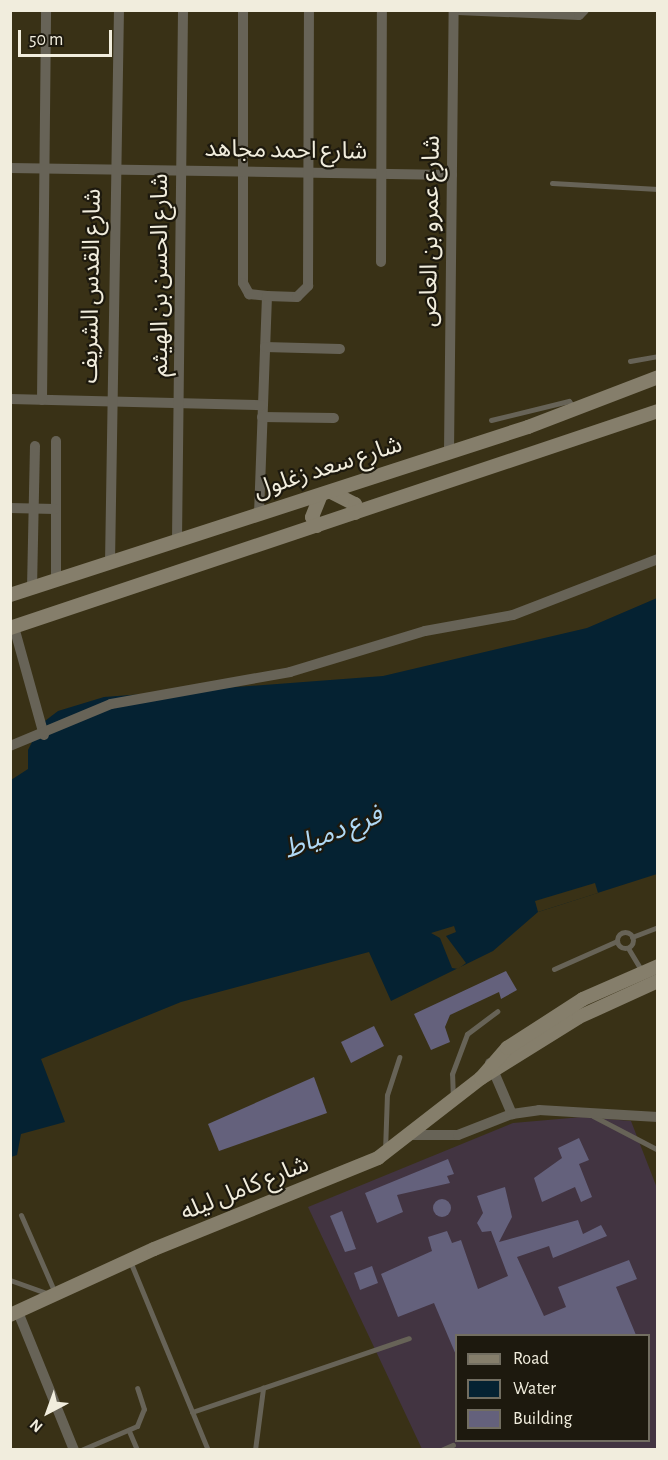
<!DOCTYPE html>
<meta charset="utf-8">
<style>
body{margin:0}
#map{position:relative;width:668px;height:1460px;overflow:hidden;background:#393116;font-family:"Alegreya Sans","Noto Sans Arabic",sans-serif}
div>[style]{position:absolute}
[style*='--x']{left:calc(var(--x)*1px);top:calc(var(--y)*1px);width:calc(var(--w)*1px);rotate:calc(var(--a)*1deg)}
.industrial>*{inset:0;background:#423441}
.water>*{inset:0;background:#052232}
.pier>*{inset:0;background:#393116}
.building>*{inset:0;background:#64617c}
.round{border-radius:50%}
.lane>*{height:5px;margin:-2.5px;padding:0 2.5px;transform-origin:2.5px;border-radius:2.5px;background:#676357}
.lane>.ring{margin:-2.5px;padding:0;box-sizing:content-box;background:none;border:5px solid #676357;border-radius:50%}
.street>*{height:10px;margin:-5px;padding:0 5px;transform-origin:5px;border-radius:5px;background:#676357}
.secondary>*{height:14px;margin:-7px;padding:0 7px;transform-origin:7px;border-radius:7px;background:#857e6b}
span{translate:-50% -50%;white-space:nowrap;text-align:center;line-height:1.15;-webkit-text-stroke:4.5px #1d190e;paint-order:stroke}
.street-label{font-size:24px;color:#f1eddd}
.water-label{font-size:26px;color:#b0d9f5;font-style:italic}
.frame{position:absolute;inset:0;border:12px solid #f1eddd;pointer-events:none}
.legend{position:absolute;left:455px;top:1334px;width:195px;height:108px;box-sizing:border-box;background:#1d190e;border:2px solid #726e61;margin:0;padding:8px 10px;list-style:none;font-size:18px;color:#f1eddd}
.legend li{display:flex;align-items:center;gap:12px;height:30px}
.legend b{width:30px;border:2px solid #726e61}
.north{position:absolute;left:18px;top:1382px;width:60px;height:60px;-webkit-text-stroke:4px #1d190e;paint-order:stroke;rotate:221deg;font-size:16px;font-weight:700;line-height:24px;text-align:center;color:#f1eddd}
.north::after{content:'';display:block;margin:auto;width:21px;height:27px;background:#f1eddd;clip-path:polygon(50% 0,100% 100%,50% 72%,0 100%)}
.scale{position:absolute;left:18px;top:30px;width:94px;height:27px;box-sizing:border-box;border:3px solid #f1eddd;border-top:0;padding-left:8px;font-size:18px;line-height:21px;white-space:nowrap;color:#f1eddd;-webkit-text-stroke:4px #1d190e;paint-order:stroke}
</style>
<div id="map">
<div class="industrial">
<i style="clip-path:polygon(evenodd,582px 1117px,631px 1121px,657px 1188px,657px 1449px,422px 1449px,308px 1207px,513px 1123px,582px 1117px,456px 1336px,648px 1336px,648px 1440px,456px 1440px,456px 1336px)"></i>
</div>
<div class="water">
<i style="clip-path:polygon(657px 598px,657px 874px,538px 912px,493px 951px,391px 1001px,369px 952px,181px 1002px,41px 1059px,65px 1122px,21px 1134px,17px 1155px,11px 1157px,11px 780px,28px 769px,28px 750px,41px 724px,58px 711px,104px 697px,383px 676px,587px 628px)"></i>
</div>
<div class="pier">
<i style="clip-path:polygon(595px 883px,598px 893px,538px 912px,535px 901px)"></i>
<i style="clip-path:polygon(454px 926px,456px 932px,446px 936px,466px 963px,458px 969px,452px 968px,440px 938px,431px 933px)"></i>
</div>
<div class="building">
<i style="clip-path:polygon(506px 971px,517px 990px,501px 999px,499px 992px,450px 1015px,445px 1027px,450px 1042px,431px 1050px,414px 1014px)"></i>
<i style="clip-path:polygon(374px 1026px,384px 1046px,351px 1063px,341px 1042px)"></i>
<i style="clip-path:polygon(314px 1077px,327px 1113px,219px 1151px,208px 1124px)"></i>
<i style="clip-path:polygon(579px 1138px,589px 1160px,579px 1164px,592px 1197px,581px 1202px,575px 1187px,542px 1202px,534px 1178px,562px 1158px,558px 1148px)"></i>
<i style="clip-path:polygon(448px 1159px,454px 1174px,447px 1176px,450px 1183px,397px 1195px,403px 1212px,377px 1223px,365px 1193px)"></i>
<i style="clip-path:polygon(505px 1187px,512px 1217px,499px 1242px,578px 1220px,583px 1234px,601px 1225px,607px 1236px,553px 1258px,549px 1246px,517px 1257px,544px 1316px,566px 1307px,558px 1287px,629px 1260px,637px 1279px,616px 1287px,636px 1335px,456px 1335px,456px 1355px,434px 1303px,398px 1317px,381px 1274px,432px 1251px,428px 1237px,447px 1231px,452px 1243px,461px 1240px,478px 1289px,508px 1276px,491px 1231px,482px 1232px,477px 1223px,483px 1213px,477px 1196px)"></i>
<i class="round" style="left:433px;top:1199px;width:18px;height:18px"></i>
<i style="clip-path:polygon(342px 1211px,356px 1249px,345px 1252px,330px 1216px)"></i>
<i style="clip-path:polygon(372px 1266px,378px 1283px,360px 1290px,354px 1273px)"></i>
</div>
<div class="lane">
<i style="--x:552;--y:183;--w:106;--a:3.2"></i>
<i style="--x:630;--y:361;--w:28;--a:-10"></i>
<i style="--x:491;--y:420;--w:80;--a:-13.7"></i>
<i style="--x:569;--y:401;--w:7;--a:56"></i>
<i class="ring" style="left:617px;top:932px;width:11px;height:11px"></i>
<i style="--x:632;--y:937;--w:28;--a:-21"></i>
<i style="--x:628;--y:948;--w:27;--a:59"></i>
<i style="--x:554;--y:969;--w:69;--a:-24"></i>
<i style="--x:453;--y:1100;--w:26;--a:-92"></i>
<i style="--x:452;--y:1074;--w:43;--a:-69.4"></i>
<i style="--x:467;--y:1034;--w:38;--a:-37"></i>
<i style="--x:593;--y:1116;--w:73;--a:27.6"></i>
<i style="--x:385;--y:1151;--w:56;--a:-88"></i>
<i style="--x:387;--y:1095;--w:40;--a:-72"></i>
<i style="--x:21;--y:1215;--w:85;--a:66.4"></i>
<i style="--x:130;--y:1261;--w:204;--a:67.6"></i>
<i style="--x:10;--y:1280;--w:41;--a:19.7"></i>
<i style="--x:192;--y:1412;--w:229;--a:-18.8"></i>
<i style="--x:129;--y:1431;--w:21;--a:67"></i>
<i style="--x:81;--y:1450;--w:61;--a:-23.2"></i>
<i style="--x:137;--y:1426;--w:18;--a:-68"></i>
<i style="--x:144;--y:1409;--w:22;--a:-108"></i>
<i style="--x:255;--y:1450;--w:63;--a:-82.6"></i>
<i style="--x:441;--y:1450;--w:13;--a:-23"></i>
</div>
<div class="street">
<i style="--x:243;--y:10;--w:273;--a:90"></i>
<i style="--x:243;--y:283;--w:13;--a:61"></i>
<i style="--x:249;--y:294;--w:18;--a:6"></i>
<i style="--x:267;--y:296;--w:218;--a:92.1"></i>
<i style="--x:458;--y:10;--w:121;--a:2.4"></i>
<i style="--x:579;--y:15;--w:7;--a:-45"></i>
<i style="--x:10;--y:168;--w:442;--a:0.9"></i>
<i style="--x:381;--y:262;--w:252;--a:-89.8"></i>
<i style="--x:267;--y:296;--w:30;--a:2"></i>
<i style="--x:297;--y:297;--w:16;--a:-45"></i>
<i style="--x:308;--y:286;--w:276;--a:-89.8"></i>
<i style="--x:265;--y:347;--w:75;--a:1.5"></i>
<i style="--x:10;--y:399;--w:252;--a:1.4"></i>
<i style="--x:42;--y:400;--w:390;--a:-89.4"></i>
<i style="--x:262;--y:417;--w:72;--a:0.8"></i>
<i style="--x:56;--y:441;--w:140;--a:90"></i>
<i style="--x:449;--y:453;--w:443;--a:-89.4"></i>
<i style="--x:10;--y:508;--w:45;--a:1.3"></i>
<i style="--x:177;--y:540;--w:530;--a:-89.35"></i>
<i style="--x:110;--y:563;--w:553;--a:-89.07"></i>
<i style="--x:32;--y:588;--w:142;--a:-88.8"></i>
<i style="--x:14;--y:627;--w:112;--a:74.5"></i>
<i style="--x:10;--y:746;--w:109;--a:-22.6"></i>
<i style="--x:111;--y:704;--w:182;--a:-10.1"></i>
<i style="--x:290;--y:672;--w:141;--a:-16.9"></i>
<i style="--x:425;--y:631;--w:89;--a:-10.3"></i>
<i style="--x:513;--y:615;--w:155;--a:-21.1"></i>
<i style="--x:490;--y:1063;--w:56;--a:66.7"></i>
<i style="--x:411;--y:1135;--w:47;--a:0"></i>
<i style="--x:458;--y:1135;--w:58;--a:-21.3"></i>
<i style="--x:512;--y:1114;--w:27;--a:-8"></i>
<i style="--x:539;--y:1110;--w:119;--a:3.4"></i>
<i style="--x:18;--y:1312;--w:149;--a:67.9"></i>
</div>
<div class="secondary">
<i style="--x:331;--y:492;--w:27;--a:27"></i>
<i style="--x:355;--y:504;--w:9;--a:90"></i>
<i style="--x:317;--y:526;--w:10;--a:-119"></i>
<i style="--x:312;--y:517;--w:24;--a:-68"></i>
<i style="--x:10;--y:595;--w:545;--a:-17.97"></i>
<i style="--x:528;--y:427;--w:139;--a:-21"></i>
<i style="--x:10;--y:628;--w:683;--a:-18.51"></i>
<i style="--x:481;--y:1078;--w:115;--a:-31.9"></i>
<i style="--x:579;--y:1017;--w:87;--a:-24.5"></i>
<i style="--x:10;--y:1315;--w:158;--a:-24.6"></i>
<i style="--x:154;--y:1249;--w:242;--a:-22.1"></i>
<i style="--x:378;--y:1158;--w:130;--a:-37.8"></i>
<i style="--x:481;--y:1078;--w:40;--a:-49"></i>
<i style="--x:507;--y:1048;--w:90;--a:-32.8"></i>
<i style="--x:583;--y:999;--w:82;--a:-23.7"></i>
</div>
<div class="street-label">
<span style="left:286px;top:151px;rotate:1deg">شارع احمد مجاهد</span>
<span style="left:431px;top:231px;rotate:-89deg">شارع عمرو بن العاص</span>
<span style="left:161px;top:275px;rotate:-90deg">شارع الحسن بن الهيثم</span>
<span style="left:92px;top:286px;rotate:-89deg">شارع القدس الشريف</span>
<span style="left:328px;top:468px;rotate:-18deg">شارع سعد زغلول</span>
<span style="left:245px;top:1189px;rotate:-22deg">شارع كامل ليله</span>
</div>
<div class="water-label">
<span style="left:333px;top:833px;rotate:-21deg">فرع دمياط</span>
</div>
<div class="frame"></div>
<ul class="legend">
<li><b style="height:8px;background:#857e6b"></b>Road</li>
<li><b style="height:16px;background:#052232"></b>Water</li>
<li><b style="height:16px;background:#64617c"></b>Building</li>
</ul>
<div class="north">N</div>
<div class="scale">50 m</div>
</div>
